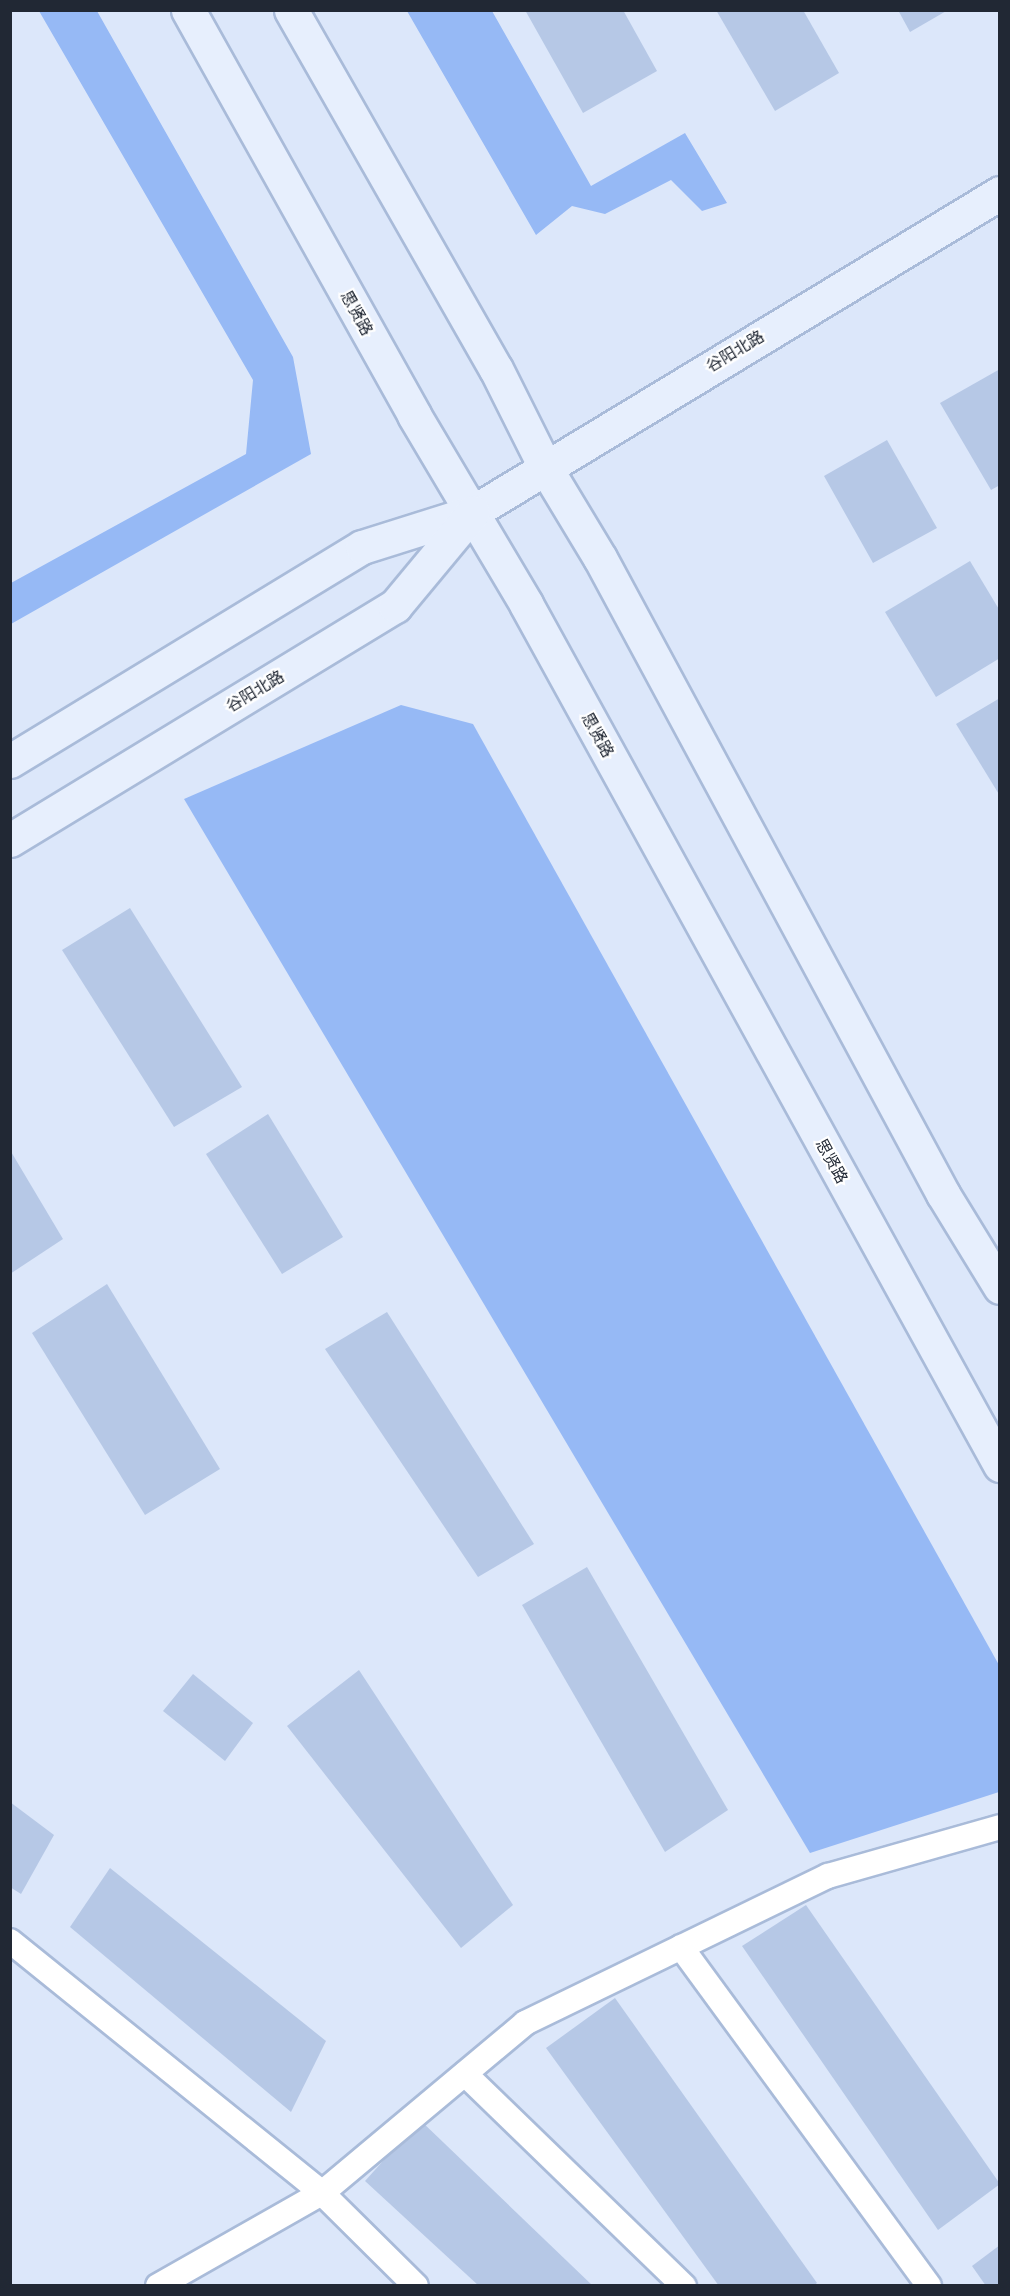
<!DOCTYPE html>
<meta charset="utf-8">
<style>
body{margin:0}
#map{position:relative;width:1010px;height:2296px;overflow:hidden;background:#dce7fa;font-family:"Noto Sans","Noto Sans SC",sans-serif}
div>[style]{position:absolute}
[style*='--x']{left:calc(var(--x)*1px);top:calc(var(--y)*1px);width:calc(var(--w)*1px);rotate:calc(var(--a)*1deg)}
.green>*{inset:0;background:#96b9f5}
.building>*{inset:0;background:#b6c8e6}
.roads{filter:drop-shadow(2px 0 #a9bbd9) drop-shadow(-2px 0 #a9bbd9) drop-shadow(0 2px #a9bbd9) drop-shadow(0 -2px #a9bbd9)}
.lane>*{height:24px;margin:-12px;padding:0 12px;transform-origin:12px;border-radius:12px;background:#fff}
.secondary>*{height:33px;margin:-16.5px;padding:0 16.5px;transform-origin:16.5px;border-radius:16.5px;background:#e7effd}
span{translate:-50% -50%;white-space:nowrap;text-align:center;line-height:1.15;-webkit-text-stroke:4.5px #fff;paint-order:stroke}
.street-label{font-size:16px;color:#212834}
.frame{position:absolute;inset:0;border:12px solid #212834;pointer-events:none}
</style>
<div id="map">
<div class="green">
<i style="clip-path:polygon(39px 11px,97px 11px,293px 357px,311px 454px,11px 624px,11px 583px,246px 454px,253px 380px)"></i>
<i style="clip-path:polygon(407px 11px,492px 11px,591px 186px,685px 133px,727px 203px,702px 211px,671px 180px,605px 214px,572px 206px,536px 235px)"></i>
<i style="clip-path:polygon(401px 705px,473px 724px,999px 1665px,999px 1792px,810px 1853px,184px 799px)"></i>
</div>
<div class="building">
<i style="clip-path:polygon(525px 10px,623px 10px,657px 71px,583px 113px)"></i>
<i style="clip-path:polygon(716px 10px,803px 10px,839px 73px,775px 111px)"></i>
<i style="clip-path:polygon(898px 10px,948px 10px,910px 32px)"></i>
<i style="clip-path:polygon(1000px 369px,1000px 485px,991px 490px,940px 403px)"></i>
<i style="clip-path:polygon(887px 440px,937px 528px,873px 563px,824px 476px)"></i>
<i style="clip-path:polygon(970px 561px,1000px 611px,1000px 658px,936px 697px,885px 612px)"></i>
<i style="clip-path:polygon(1000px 698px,1000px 796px,956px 724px)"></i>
<i style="clip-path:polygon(130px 908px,242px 1087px,174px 1127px,62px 950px)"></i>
<i style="clip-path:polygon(268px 1114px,343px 1237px,282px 1274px,206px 1154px)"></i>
<i style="clip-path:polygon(10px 1150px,63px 1239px,10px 1274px)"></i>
<i style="clip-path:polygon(107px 1284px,220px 1469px,145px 1515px,32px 1333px)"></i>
<i style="clip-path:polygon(387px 1312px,534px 1544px,478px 1577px,325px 1349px)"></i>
<i style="clip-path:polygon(587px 1567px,728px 1810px,665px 1852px,522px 1605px)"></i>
<i style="clip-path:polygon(359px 1670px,513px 1905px,461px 1948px,287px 1726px)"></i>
<i style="clip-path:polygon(193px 1674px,253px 1723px,225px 1761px,163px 1711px)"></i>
<i style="clip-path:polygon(10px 1802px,54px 1835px,21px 1894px,10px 1887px)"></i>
<i style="clip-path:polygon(110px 1868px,326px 2041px,291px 2112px,70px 1927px)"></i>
<i style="clip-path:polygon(806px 1905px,1000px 2184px,938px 2230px,742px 1946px)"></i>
<i style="clip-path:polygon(615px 1998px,817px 2283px,813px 2286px,719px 2286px,546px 2048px)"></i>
<i style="clip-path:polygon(420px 2120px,593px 2286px,479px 2286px,365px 2181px)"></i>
<i style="clip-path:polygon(1000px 2245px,1000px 2286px,986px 2286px,972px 2266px)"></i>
</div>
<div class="roads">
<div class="lane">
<i style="--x:10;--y:1941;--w:401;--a:38.9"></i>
<i style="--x:322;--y:2193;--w:265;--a:-39.9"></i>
<i style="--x:525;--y:2023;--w:337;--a:-25.9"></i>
<i style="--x:828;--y:1876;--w:179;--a:-15.9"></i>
<i style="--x:681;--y:1947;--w:420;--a:53.8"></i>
<i style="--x:465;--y:2074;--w:305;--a:44.1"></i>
<i style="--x:158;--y:2286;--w:189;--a:-29.6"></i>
<i style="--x:322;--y:2193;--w:132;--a:44.7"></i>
</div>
<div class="secondary">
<i style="--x:188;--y:10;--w:464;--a:60.8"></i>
<i style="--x:414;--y:415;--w:220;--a:59.3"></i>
<i style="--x:526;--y:604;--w:983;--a:61.17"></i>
<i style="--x:291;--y:10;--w:413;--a:60.3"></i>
<i style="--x:496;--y:369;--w:110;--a:63.4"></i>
<i style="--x:545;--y:467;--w:106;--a:58.9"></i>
<i style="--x:600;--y:558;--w:723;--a:61.66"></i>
<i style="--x:943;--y:1194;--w:109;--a:58.5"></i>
<i style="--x:10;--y:761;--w:412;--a:-31.3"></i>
<i style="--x:362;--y:547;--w:116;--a:-17.5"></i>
<i style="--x:473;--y:512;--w:616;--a:-31.19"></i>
<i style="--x:10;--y:840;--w:451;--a:-31.3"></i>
<i style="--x:395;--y:606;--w:122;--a:-50.3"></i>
</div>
</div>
<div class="street-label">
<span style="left:357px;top:313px;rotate:61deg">思贤路</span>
<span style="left:735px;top:351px;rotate:-31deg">谷阳北路</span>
<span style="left:255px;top:691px;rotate:-31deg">谷阳北路</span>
<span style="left:598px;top:735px;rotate:61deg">思贤路</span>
<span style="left:832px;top:1161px;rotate:61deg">思贤路</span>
</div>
<div class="frame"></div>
</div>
